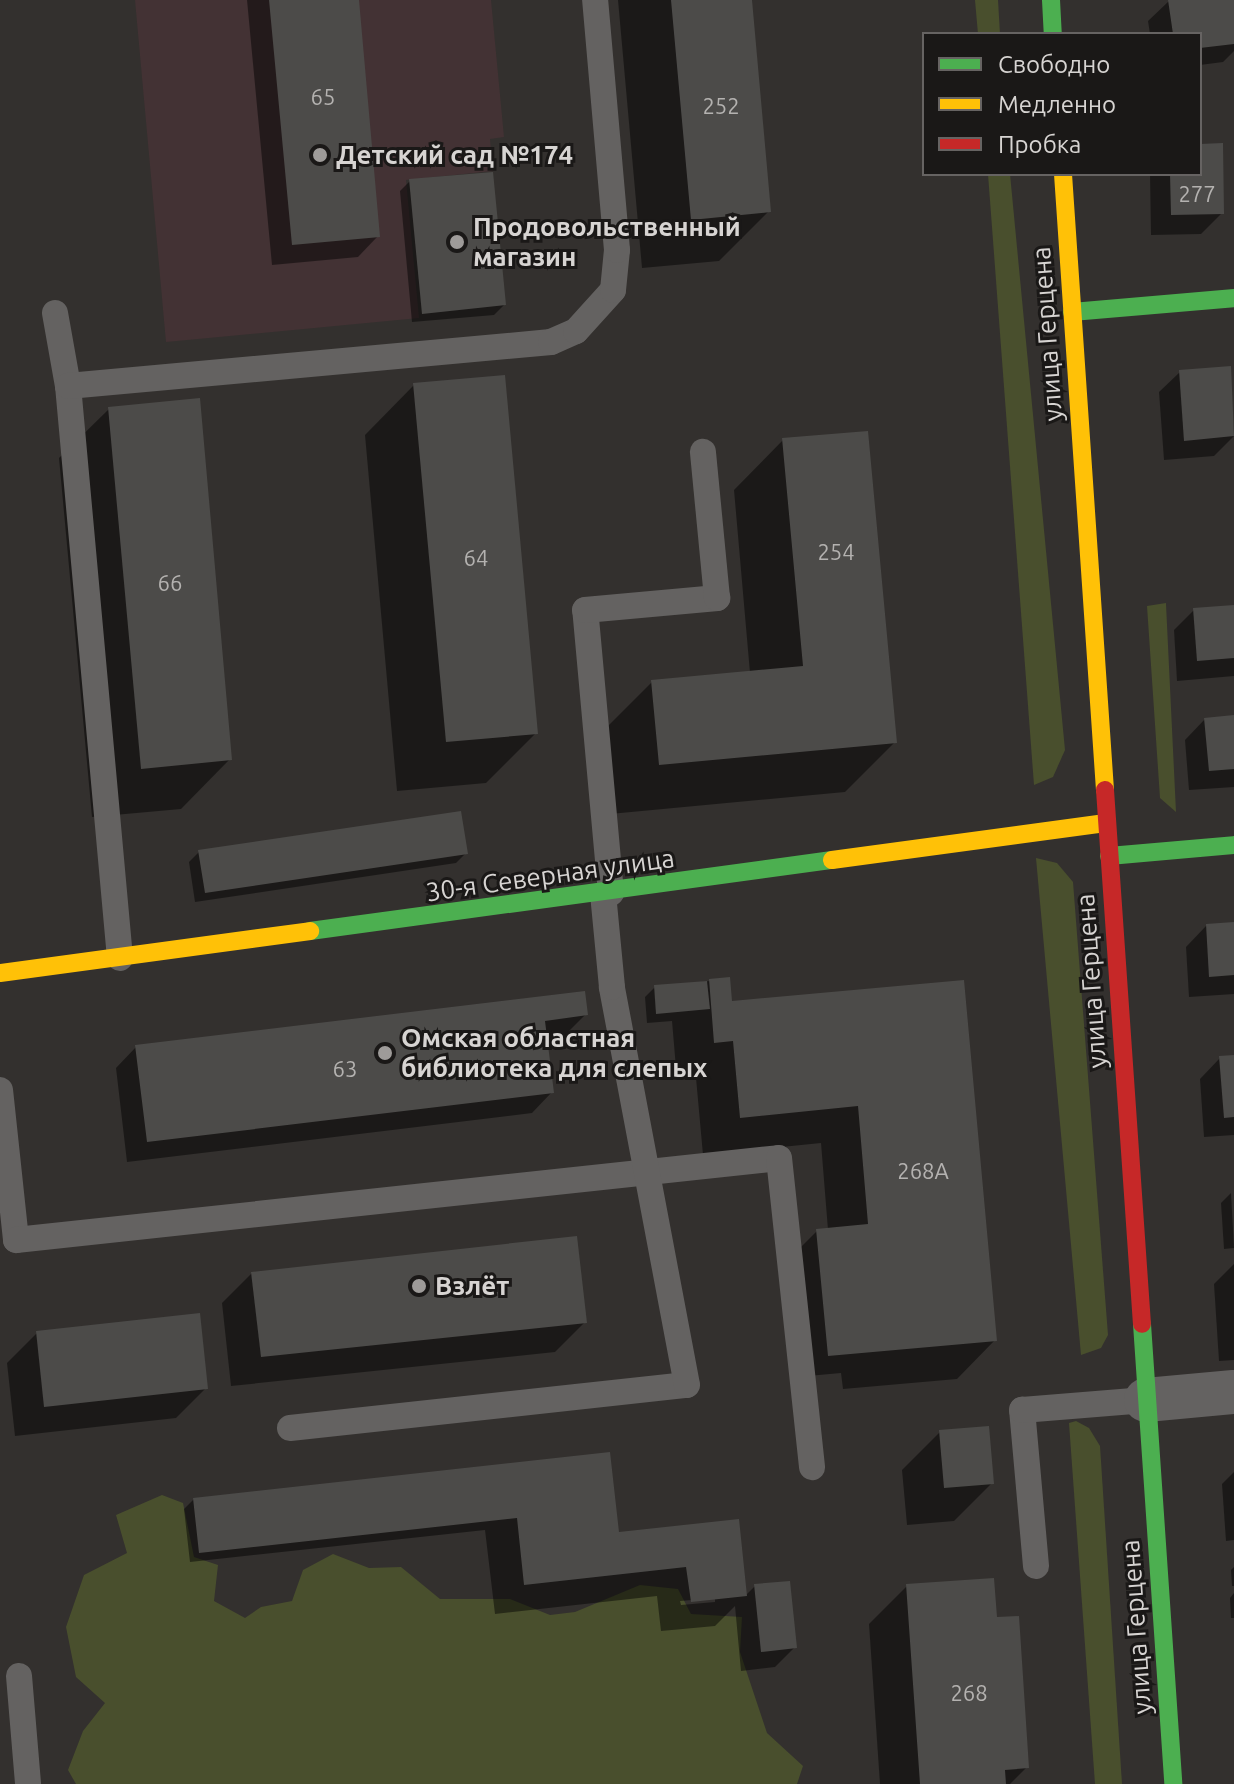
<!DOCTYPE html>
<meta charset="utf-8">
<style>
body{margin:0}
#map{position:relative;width:1234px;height:1784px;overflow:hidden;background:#33302e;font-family:Ubuntu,sans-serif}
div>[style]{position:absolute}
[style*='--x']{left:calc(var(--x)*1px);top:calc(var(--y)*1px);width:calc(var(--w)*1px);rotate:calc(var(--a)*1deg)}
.education>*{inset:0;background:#433234}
.green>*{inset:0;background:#494f2d}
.shadow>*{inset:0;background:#0007}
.building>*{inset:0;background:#4c4b49}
.lane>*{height:26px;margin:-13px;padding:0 13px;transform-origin:13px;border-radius:13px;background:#646261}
.street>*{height:44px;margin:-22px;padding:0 22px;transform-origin:22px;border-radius:22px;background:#646261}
.fast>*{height:18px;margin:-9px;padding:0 9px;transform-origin:9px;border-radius:9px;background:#4caf50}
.slow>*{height:18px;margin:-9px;padding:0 9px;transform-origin:9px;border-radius:9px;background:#ffc107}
.jam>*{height:18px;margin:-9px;padding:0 9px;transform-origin:9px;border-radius:9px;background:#c62828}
.dots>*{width:22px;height:22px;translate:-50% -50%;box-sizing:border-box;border:4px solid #1a1817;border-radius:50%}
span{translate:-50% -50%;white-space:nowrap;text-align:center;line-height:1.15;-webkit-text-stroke:6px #1a1817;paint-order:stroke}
.number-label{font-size:22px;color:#b4b2b0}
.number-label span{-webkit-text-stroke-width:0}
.poi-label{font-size:26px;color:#d7d4d2;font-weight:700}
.left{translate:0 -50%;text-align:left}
.street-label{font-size:26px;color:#d7d4d2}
.legend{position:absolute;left:922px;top:32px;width:280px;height:144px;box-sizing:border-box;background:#1a1817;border:2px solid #666362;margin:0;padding:10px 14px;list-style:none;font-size:24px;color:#d7d4d2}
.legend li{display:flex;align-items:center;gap:16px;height:40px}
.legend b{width:40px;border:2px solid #666362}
</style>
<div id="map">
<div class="education">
<i style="clip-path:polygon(135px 0,491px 0,504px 137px,490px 139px,493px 171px,406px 180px,419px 318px,166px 342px)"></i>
</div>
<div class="green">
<i style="clip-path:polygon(975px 0,998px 0,1000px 34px,978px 34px)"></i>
<i style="clip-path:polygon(988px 174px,1010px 174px,1065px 750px,1053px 777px,1034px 785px)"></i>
<i style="clip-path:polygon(1166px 603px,1166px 604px,1176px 812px,1160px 798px,1147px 606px)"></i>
<i style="clip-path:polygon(1036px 858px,1057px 863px,1073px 882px,1108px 1335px,1101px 1348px,1081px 1355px)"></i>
<i style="clip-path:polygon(1076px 1421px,1089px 1428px,1100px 1446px,1122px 1784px,1095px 1784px,1069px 1423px)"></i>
<i style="clip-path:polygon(162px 1495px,183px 1503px,194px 1557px,218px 1565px,214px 1601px,245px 1618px,261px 1607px,292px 1601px,303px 1570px,333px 1554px,369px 1568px,401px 1567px,440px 1599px,510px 1599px,550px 1615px,575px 1612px,640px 1585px,678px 1589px,691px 1614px,742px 1617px,740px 1652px,767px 1733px,803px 1766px,797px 1784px,76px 1784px,68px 1770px,83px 1731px,105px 1703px,76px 1677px,66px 1627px,84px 1575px,127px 1553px,116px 1515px)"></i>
</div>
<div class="shadow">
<i style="clip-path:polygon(247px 0,357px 0,378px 236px,358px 257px,272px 265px)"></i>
<i style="clip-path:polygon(618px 0,750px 0,769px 211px,719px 261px,642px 268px)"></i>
<i style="clip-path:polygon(1234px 0,1234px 51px,1223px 62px,1200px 65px,1200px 34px,1150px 34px,1148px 21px,1169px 1px)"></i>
<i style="clip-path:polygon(1200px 146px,1222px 213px,1201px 234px,1151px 235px,1150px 174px,1200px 174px)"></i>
<i style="clip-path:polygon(410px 181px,504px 305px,494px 315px,412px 322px,400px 191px)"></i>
<i style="clip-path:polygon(1229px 368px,1234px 436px,1214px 456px,1164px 460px,1159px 392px,1180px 372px)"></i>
<i style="clip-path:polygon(414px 385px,536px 733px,486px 783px,397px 791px,365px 435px)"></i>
<i style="clip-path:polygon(109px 409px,230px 759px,181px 809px,92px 817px,59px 458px)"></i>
<i style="clip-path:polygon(783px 440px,895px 742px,845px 792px,610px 814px,603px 731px,652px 682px,750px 673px,734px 490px)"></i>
<i style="clip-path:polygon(1234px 607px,1234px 676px,1177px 681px,1174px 630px,1194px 610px)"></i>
<i style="clip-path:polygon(1234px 717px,1234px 787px,1189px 790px,1185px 740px,1205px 719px)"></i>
<i style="clip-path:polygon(199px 852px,466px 853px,456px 863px,195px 902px,189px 862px)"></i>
<i style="clip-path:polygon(1234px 924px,1234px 994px,1189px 997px,1186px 947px,1206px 926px)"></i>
<i style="clip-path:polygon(710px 981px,730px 1003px,962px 982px,995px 1340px,957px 1379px,843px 1389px,841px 1373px,808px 1376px,796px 1252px,817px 1231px,828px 1230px,821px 1143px,703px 1155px,696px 1078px,677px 1080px,672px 1021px,647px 1023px,645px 997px,655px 987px)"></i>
<i style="clip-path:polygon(585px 1015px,565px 1035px,545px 1038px,552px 1092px,532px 1113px,127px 1162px,116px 1068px,136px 1047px)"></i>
<i style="clip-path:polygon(1234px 1057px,1234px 1135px,1204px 1137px,1200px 1079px,1220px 1058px)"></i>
<i style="clip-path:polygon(1231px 1193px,1234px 1248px,1224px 1249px,1221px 1203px)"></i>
<i style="clip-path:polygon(1234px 1264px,1234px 1360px,1219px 1361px,1214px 1284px)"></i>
<i style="clip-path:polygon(252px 1273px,585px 1322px,555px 1352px,231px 1386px,222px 1303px)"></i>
<i style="clip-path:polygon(37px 1333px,206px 1388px,176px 1418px,15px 1436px,7px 1363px)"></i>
<i style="clip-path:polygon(940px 1432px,992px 1483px,954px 1521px,907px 1525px,902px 1470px)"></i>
<i style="clip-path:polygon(evenodd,608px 1455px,617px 1534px,737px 1521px,745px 1596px,755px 1586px,795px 1647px,775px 1667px,741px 1671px,735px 1606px,715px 1626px,661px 1631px,657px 1596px,495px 1614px,485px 1530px,190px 1562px,184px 1509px,194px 1499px,608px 1455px,715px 1598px,715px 1602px,681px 1605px,680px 1601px,715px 1598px)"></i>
<i style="clip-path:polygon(1234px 1472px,1234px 1540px,1226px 1541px,1222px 1484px)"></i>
<i style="clip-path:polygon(1234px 1567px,1234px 1586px,1232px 1586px,1231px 1570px)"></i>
<i style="clip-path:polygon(907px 1586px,995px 1619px,1027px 1767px,1010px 1784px,880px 1784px,869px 1624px)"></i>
<i style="clip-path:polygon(1234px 1593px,1234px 1618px,1231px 1618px,1230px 1598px)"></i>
</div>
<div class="building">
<i style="clip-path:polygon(269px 0,359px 0,380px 237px,292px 245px)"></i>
<i style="clip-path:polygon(671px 0,752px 0,771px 212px,691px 220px)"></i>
<i style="clip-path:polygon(1168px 0,1234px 0,1234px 44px,1200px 48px,1200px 34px,1173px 34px)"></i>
<i style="clip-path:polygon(1223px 143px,1224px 214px,1171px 215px,1170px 174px,1200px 174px,1200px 144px)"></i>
<i style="clip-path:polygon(493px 172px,506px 305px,422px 314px,409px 179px)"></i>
<i style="clip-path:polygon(1231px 366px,1234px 436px,1184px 441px,1179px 370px)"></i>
<i style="clip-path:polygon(505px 375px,538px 734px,446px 742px,413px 383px)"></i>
<i style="clip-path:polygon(200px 398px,232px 760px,141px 769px,108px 407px)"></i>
<i style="clip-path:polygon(868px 431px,897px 743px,659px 765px,651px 680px,803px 666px,782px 438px)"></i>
<i style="clip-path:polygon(1234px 605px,1234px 658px,1197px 661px,1193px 608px)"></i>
<i style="clip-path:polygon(1234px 715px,1234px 769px,1209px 771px,1204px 718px)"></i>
<i style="clip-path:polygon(461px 811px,468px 854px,205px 893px,198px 850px)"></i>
<i style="clip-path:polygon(1234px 922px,1234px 975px,1209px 977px,1206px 924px)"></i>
<i style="clip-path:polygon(730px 977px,732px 1001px,964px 980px,997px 1341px,828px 1356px,816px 1229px,868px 1224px,858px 1106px,740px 1118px,733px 1041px,714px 1043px,709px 979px)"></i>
<i style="clip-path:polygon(707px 981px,710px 1009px,656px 1014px,654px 985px)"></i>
<i style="clip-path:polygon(585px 991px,588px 1015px,545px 1021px,554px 1093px,147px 1142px,135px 1045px)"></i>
<i style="clip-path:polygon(1234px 1055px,1234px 1117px,1224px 1118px,1219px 1056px)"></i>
<i style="clip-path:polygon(577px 1236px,587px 1323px,261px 1357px,251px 1272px)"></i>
<i style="clip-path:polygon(200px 1313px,208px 1389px,44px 1407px,36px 1331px)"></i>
<i style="clip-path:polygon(989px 1426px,994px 1484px,944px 1488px,939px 1430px)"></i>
<i style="clip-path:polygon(610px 1452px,619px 1532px,739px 1519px,747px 1596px,691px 1602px,686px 1567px,524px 1585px,517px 1518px,199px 1553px,193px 1498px)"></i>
<i style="clip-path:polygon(994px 1578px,997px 1617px,1019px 1616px,1029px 1768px,1005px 1770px,1006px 1784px,920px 1784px,906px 1584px)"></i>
<i style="clip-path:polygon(790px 1581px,797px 1648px,761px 1652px,754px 1584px)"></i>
</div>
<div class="lane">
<i style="--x:55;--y:313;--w:74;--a:79.9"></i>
<i style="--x:611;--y:893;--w:284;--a:-95.2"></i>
<i style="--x:585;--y:610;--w:133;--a:-5.2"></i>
<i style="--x:717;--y:598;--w:147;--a:-95.5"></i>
<i style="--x:120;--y:958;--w:574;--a:-95.19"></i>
<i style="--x:68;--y:386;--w:485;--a:-5.2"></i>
<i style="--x:551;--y:342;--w:27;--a:-24"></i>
<i style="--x:576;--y:331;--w:55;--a:-47.9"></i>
<i style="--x:613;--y:290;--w:40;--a:-84.3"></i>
<i style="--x:617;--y:250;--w:251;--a:-95"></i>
<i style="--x:0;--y:1090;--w:151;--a:83.9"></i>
<i style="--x:16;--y:1240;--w:767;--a:-6.13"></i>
<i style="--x:779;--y:1158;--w:311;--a:83.9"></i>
<i style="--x:290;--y:1428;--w:399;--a:-6.2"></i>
<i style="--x:687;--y:1385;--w:405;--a:-100.7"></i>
<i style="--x:612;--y:987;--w:93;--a:-95.5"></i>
<i style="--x:1036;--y:1566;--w:157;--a:-95.1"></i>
<i style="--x:1022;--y:1410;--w:124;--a:-4.6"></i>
<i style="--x:19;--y:1676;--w:108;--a:85.2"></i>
</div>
<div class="street">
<i style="--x:1146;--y:1400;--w:88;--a:-5.2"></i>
</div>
<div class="fast">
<i style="--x:1051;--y:0;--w:34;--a:87"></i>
<i style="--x:1072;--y:312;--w:163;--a:-4.9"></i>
<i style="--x:1109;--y:856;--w:125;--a:-5"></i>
<i style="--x:310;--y:931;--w:527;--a:-7.75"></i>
<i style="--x:1142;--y:1324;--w:461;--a:86.1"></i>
</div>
<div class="slow">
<i style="--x:1063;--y:174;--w:617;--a:86.1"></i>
<i style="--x:832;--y:860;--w:276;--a:-7.7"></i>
<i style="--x:0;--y:973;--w:313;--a:-7.7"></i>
</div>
<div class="jam">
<i style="--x:1105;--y:790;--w:535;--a:86.04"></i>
</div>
<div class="dots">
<i style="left:320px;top:155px;background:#9e9b99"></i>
<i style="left:457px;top:242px;background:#9e9b99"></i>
<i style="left:385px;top:1053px;background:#9e9b99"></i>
<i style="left:419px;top:1286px;background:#9e9b99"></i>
</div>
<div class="number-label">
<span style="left:323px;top:97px">65</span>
<span style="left:721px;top:106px">252</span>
<span style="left:1197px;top:194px">277</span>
<span style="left:836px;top:552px">254</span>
<span style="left:476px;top:558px">64</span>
<span style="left:170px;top:583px">66</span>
<span style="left:345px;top:1069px">63</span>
<span style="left:923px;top:1171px">268А</span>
<span style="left:969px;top:1693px">268</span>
</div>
<div class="poi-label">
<span class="left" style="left:336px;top:155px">Детский сад №174</span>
<span class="left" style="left:473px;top:242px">Продовольственный<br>магазин</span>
<span class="left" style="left:401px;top:1053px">Омская областная<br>библиотека для слепых</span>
<span class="left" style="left:435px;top:1286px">Взлёт</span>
</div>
<div class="street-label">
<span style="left:1047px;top:334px;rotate:-94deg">улица Герцена</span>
<span style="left:550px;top:875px;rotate:-8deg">30-я Северная улица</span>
<span style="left:1091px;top:981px;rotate:-94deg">улица Герцена</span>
<span style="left:1136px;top:1627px;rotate:-94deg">улица Герцена</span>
</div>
<ul class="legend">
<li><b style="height:10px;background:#4caf50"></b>Свободно</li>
<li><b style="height:10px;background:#ffc107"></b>Медленно</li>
<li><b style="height:10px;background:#c62828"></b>Пробка</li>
</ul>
</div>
